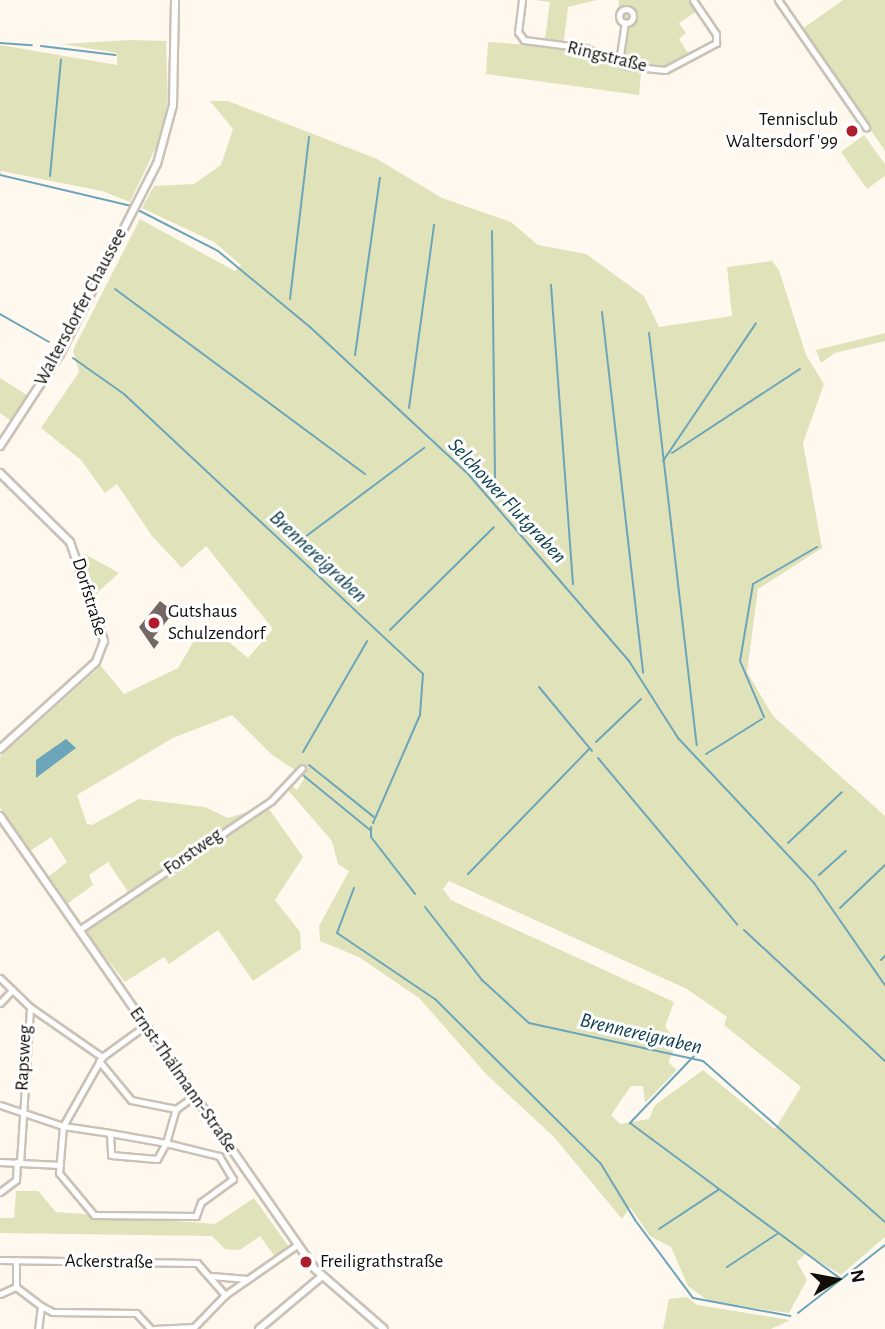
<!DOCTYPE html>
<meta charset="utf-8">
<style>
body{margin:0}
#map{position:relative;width:885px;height:1329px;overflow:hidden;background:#fff8ee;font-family:"Alegreya Sans",sans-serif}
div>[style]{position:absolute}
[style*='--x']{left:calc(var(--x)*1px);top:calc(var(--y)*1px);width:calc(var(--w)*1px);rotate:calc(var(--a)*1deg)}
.green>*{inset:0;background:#e0e3b9}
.water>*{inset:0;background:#6ca5ba}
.stream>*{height:2px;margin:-1px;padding:0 1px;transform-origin:1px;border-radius:1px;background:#6ca5ba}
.building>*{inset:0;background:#756765}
.roads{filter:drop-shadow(2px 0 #cac2b6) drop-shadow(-2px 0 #cac2b6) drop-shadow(0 2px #cac2b6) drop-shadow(0 -2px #cac2b6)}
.minor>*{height:5px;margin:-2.5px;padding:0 2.5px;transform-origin:2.5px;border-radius:2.5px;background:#fff}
.minor>.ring{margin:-2.5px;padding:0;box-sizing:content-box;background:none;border:5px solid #fff;border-radius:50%}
.tertiary>*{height:6px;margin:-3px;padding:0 3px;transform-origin:3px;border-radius:3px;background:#fff}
.dots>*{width:19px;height:19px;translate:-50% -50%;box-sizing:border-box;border:4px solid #fff;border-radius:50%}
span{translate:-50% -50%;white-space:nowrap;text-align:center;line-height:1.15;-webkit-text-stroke:6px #fff;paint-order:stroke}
.street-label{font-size:19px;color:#120f0b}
.poi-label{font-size:19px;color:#120f0b}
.right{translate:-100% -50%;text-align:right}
.left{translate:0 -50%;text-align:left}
.water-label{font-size:21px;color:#0d4050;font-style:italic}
.north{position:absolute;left:801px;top:1245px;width:70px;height:70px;-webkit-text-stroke:5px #fff;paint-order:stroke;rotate:80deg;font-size:19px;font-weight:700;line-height:28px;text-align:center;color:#120f0b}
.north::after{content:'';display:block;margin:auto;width:24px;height:32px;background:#120f0b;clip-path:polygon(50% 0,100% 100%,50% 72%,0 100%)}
</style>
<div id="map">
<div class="green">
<i style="clip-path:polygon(535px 0,597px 0,568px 7px,563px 48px,617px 66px,623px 32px,617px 17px,619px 0,688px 0,696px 12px,679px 23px,686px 33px,679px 39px,690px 56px,665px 67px,642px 64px,639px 95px,486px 74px,488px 42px,544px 46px,550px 2px)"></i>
<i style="clip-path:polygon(843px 0,885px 0,885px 151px,802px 29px)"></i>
<i style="clip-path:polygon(130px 40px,166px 41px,168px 100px,160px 139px,130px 202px,102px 191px,1px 171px,0 177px,0 45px,117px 65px,117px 53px,62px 44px)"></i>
<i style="clip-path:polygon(evenodd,210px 101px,228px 101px,377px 159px,442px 198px,511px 222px,538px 245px,586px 254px,644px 296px,659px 327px,732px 316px,727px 267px,772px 261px,779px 270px,806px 355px,824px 384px,803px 443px,822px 548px,758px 589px,747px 672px,773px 716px,885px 816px,885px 1237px,841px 1275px,806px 1253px,797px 1262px,807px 1280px,789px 1313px,710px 1302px,688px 1286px,671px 1247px,650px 1236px,630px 1207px,622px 1219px,554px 1137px,487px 1075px,419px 998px,359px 957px,320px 941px,319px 926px,349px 871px,338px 864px,332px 841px,287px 789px,292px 785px,297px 790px,305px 777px,271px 754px,232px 715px,173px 738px,77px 795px,87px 824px,92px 825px,139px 799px,205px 807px,228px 818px,267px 806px,303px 857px,275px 900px,300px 932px,301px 949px,253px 981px,218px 930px,169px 964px,164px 957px,125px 982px,84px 930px,132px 898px,108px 862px,89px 875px,93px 885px,67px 904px,48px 877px,67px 862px,51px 837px,30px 851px,0 807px,0 757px,101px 666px,124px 694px,178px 668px,205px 622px,248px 658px,273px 629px,206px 546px,182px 568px,152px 536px,117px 484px,105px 493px,81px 460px,41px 428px,79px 372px,73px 350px,140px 219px,235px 271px,241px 265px,214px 242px,142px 208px,154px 186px,194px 184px,221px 165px,233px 129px,210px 101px,449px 881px,687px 989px,727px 1017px,724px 1025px,801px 1087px,775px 1129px,703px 1070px,655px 1105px,649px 1119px,620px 1124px,611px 1115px,631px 1086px,643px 1086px,645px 1103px,677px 1070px,668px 1062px,678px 1042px,665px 1027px,674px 1002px,451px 900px,443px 889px,449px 881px)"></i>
<i style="clip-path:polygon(864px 135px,885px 164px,885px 176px,867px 189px,841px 152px)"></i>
<i style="clip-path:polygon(885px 333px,885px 341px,835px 353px,821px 363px,816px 350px)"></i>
<i style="clip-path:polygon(0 378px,27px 395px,11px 421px,0 413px)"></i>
<i style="clip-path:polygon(85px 554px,119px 573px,96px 594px,83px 556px)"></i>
<i style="clip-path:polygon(16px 1191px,38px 1191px,56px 1212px,215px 1224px,254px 1198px,289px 1247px,275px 1257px,260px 1236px,240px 1250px,225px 1249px,212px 1236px,0 1233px,0 1218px,14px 1218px)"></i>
<i style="clip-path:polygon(687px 1297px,697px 1305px,790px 1320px,771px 1329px,663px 1329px,669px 1299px)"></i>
</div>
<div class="water">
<i style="clip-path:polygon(66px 739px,76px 748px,36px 778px,36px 760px)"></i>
</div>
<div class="stream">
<i style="--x:0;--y:43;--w:32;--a:4"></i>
<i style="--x:41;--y:46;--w:75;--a:6.9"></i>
<i style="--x:0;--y:175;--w:135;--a:13.3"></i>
<i style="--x:50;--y:176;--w:117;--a:-84.6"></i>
<i style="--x:136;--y:209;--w:92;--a:27.1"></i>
<i style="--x:218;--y:251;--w:119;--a:39.6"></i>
<i style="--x:310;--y:327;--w:217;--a:42.9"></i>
<i style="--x:469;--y:475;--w:245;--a:49.3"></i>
<i style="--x:629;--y:661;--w:91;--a:57.5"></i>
<i style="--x:678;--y:738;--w:199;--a:46.8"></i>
<i style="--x:814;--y:883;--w:124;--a:55.2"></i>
<i style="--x:492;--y:231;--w:264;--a:89.3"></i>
<i style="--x:551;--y:285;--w:300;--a:85.8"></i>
<i style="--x:115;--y:289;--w:311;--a:36.5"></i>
<i style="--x:290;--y:299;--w:163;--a:-83.3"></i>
<i style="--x:602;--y:312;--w:363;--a:83.5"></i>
<i style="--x:0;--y:314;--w:56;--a:29.7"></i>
<i style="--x:649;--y:333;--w:415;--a:83.4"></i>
<i style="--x:355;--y:355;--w:179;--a:-82"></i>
<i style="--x:73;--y:358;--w:62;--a:35.2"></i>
<i style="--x:124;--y:394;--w:410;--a:43.1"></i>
<i style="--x:423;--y:674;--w:41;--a:94.2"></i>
<i style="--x:420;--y:715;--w:118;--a:113.5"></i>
<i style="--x:409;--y:408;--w:185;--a:-82.2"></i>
<i style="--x:672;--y:453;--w:153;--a:-33.3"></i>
<i style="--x:663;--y:461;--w:166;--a:-56"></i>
<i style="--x:301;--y:540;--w:154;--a:-36.8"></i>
<i style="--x:390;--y:630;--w:146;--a:-44.7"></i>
<i style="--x:539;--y:687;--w:83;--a:50.4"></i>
<i style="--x:764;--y:717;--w:61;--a:-113.2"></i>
<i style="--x:740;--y:661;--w:78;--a:-80.4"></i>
<i style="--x:753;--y:584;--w:74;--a:-30"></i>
<i style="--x:596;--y:742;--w:62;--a:-43.7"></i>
<i style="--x:303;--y:752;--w:128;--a:-60"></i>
<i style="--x:706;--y:754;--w:66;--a:-32"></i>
<i style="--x:598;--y:758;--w:217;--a:50.1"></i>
<i style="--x:309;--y:765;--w:83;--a:38.7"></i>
<i style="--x:304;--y:776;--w:85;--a:39.3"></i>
<i style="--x:371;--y:827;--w:10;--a:90"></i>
<i style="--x:371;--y:837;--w:72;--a:52.3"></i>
<i style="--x:788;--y:843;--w:74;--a:-43.4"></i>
<i style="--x:468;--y:874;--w:175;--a:-45.9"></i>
<i style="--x:819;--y:875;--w:36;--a:-42"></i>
<i style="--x:354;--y:888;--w:48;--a:110.7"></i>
<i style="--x:337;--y:933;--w:118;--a:34"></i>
<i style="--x:435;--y:999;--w:234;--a:44.8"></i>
<i style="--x:601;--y:1164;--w:66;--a:58.7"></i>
<i style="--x:635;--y:1220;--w:97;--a:53.4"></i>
<i style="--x:693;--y:1298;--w:99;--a:10.5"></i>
<i style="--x:425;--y:907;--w:93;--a:52"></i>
<i style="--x:482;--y:980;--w:64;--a:42.5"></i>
<i style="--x:529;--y:1023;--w:178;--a:12.3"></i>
<i style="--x:703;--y:1061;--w:243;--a:41.5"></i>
<i style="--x:840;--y:908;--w:62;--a:-43.7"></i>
<i style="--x:744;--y:930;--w:192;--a:42.9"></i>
<i style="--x:881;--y:960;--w:6;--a:-45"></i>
<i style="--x:694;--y:1056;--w:93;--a:133.7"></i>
<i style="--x:630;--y:1123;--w:262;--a:36.5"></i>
<i style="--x:659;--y:1229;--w:71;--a:-33.5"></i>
<i style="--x:727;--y:1267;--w:60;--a:-33.4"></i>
<i style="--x:798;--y:1313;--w:110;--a:-38"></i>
</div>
<div class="building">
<i style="clip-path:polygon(160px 601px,174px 612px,153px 638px,159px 642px,154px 649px,139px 627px)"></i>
</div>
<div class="roads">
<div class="minor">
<i style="--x:522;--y:0;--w:32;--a:97"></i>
<i style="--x:518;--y:32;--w:10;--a:53"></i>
<i style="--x:524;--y:40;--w:62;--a:7.5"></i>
<i style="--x:585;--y:48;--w:46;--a:23.2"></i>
<i style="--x:627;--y:66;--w:38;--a:6"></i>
<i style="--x:665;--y:70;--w:58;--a:-27.9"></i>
<i style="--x:716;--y:43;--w:9;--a:-90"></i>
<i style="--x:716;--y:34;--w:41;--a:-124.1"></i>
<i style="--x:778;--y:0;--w:155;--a:55.3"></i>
<i class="ring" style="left:619px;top:9px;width:9px;height:9px"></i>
<i style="--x:619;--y:62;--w:40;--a:-81.5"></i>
<i style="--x:79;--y:930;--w:231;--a:-33.9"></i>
<i style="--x:271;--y:801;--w:45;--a:-46.8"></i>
<i style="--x:0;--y:978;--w:42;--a:44"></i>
<i style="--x:30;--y:1007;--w:88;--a:34.8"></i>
<i style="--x:0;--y:1003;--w:18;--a:-47"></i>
<i style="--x:99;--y:1061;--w:50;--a:50.6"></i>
<i style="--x:131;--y:1100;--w:46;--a:11.3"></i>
<i style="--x:0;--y:1105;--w:66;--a:18.4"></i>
<i style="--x:63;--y:1126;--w:79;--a:-60.5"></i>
<i style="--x:102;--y:1057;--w:54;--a:-36"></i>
<i style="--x:110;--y:1133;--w:22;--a:87"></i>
<i style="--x:111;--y:1155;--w:46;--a:5"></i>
<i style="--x:157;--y:1159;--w:18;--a:-61"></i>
<i style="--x:166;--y:1143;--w:55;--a:13.8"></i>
<i style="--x:219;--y:1156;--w:27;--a:59"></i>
<i style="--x:233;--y:1179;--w:39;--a:144"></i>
<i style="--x:201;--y:1202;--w:15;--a:110"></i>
<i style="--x:196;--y:1216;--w:102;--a:-179.4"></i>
<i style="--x:94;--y:1215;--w:55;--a:-129.8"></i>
<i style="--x:59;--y:1173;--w:47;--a:-85.1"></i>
<i style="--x:63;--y:1126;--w:48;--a:8.5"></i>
<i style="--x:110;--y:1133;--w:57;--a:10.1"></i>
<i style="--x:166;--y:1143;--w:35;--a:-74"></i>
<i style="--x:176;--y:1109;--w:22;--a:-36"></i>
<i style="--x:0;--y:1162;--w:20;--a:3"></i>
<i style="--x:20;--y:1163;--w:156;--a:-86.3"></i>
<i style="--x:20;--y:1163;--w:40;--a:2.9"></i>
<i style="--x:0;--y:1192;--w:20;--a:-37"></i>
<i style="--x:16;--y:1180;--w:18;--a:-87"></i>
<i style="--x:0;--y:1260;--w:197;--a:0.9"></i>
<i style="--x:197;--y:1263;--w:43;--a:48.8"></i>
<i style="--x:16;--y:1260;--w:27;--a:90"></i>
<i style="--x:16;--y:1287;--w:31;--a:37"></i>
<i style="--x:41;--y:1306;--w:23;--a:97"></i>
<i style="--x:212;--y:1276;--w:35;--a:5"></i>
<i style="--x:0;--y:1294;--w:17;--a:-24"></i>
<i style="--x:41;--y:1306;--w:13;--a:27"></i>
<i style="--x:53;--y:1312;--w:83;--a:0.7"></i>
<i style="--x:136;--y:1313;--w:22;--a:47"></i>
<i style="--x:154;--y:1329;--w:40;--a:-2.9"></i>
<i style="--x:194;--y:1327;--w:45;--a:-45.9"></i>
<i style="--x:225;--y:1295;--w:88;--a:-34.8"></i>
</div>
<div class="tertiary">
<i style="--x:0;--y:446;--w:110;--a:-56.9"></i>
<i style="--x:60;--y:354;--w:213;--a:-63"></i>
<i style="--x:157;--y:164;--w:61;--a:-74.8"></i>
<i style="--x:173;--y:105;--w:105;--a:-88.9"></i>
<i style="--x:0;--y:473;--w:98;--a:44.6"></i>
<i style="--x:70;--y:542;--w:105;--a:71"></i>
<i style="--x:104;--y:641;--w:22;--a:111"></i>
<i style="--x:96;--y:662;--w:130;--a:137.8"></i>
<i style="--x:0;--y:816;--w:552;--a:55.19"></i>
<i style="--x:315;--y:1269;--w:91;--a:41"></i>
<i style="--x:259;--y:1329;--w:81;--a:-40"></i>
</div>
</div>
<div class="dots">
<i style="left:852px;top:131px;background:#af1c2c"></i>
<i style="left:154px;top:623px;background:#af1c2c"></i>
<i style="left:306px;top:1262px;background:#af1c2c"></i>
</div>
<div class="street-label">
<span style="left:607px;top:57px;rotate:14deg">Ringstraße</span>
<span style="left:81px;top:307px;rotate:-62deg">Waltersdorfer Chaussee</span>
<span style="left:89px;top:597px;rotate:73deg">Dorfstraße</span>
<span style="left:193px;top:852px;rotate:-35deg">Forstweg</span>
<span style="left:24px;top:1058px;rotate:-87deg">Rapsweg</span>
<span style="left:183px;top:1080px;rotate:55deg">Ernst-Thälmann-Straße</span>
<span style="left:109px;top:1262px;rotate:1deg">Ackerstraße</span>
</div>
<div class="poi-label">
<span class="right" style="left:838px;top:131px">Tennisclub<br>Waltersdorf '99</span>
<span class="left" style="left:168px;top:623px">Gutshaus<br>Schulzendorf</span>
<span class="left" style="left:320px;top:1262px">Freiligrathstraße</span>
</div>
<div class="water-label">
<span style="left:507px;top:501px;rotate:47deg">Selchower Flutgraben</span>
<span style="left:318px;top:557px;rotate:43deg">Brennereigraben</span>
<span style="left:641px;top:1034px;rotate:13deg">Brennereigraben</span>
</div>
<div class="north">N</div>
</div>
